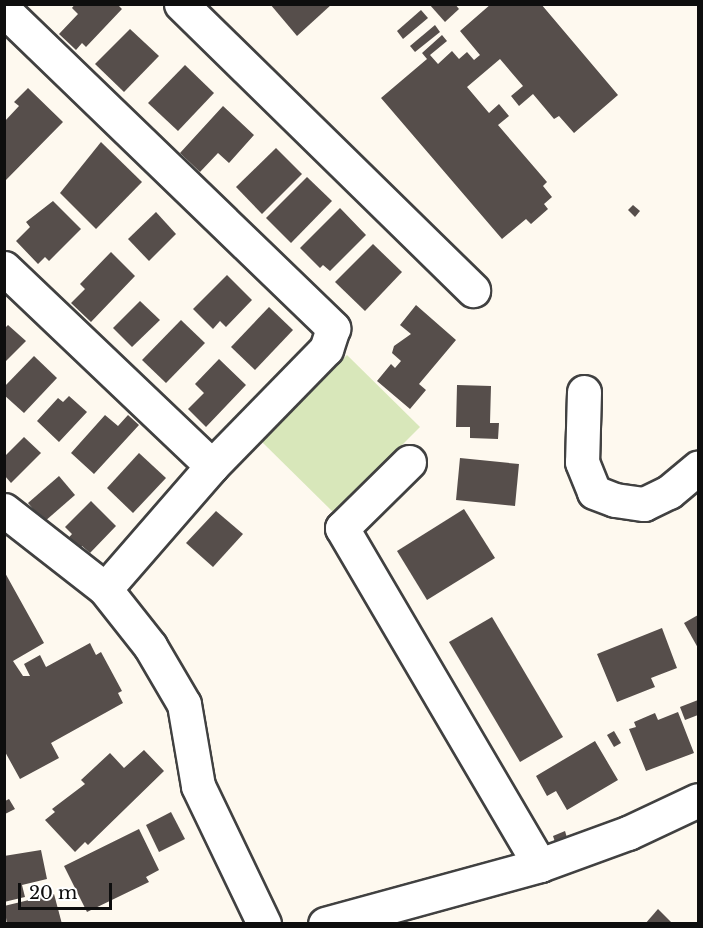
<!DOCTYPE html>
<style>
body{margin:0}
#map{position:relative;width:703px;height:928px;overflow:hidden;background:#fef9ef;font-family:"Libre Baskerville",serif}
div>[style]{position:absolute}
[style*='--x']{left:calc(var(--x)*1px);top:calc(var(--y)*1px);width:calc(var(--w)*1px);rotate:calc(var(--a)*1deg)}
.green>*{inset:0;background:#d8e7ba}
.building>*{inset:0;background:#564e4b}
.roads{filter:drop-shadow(2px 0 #414141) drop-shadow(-2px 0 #414141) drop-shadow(0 2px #414141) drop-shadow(0 -2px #414141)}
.street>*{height:33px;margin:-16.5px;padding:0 16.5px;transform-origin:16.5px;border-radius:16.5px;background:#fff}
span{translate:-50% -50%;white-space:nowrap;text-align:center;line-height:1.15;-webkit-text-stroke:6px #fff;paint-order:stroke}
.frame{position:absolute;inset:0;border:6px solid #0e0e0e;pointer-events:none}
.scale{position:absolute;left:18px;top:883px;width:94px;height:27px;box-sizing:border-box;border:3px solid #0e0e0e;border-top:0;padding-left:8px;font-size:18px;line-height:21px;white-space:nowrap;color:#0e0e0e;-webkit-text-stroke:4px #fff;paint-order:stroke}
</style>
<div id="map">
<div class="green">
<i style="clip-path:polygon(347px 355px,420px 427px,334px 513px,261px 441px)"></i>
</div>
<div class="building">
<i style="clip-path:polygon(75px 4px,117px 4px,122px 9px,86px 47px,82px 43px,76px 50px,59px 34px,78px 14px,72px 8px)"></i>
<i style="clip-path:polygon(270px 4px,332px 4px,297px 36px)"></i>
<i style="clip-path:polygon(429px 4px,455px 4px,459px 9px,445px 22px)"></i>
<i style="clip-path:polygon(491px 4px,541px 4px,618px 95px,574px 133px,559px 116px,554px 119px,533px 94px,519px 106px,511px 96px,523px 86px,500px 59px,467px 87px,489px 113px,499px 104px,509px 116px,498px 125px,547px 182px,543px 186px,552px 197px,544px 204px,548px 209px,531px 224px,526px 219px,502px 239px,381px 98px,427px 59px,422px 53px,442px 35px,447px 41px,430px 55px,438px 64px,452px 51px,459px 59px,467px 52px,474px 60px,480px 55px,460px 31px)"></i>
<i style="clip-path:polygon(421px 10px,428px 18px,403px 39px,397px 31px)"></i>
<i style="clip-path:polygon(435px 25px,440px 32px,415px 52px,410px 46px)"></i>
<i style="clip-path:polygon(130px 29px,159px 56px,124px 92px,95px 64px)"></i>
<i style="clip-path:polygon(185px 65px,214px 93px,178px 131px,148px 103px)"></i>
<i style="clip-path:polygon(28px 88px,63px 122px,4px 182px,4px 122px,19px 106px,14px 102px)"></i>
<i style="clip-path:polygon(223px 106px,254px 135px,229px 163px,218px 153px,200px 172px,180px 153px)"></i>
<i style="clip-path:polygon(101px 142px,142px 182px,96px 229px,60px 193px)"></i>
<i style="clip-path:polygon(276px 148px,302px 174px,262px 214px,236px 187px)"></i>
<i style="clip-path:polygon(307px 177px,332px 201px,291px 243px,266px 218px)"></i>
<i style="clip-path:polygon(53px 201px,81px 229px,49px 261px,45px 257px,38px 264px,16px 241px,30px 227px,26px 222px)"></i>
<i style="clip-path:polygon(633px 205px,640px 211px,635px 217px,628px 210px)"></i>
<i style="clip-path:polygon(340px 208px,366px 235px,330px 271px,323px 265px,320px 268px,300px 248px)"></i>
<i style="clip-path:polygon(156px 212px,176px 234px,149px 261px,128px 239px)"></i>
<i style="clip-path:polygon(373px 244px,402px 272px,365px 311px,335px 282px)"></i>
<i style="clip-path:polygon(111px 252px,135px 276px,91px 322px,71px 303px,85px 289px,80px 284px)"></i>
<i style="clip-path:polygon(227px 275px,252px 300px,226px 327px,220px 321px,213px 329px,193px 309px)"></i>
<i style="clip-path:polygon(140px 301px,160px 320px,132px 347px,113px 328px)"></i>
<i style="clip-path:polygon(416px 305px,456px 340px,419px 384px,426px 390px,410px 409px,377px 381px,391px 364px,395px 368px,401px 361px,392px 353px,394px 346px,411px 334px,400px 325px)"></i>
<i style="clip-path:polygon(269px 307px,293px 330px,255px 370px,231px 347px)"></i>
<i style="clip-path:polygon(181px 320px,205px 343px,166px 383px,142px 360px)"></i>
<i style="clip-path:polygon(8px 325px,26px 341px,4px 363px,4px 329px)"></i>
<i style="clip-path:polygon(34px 356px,57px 378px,24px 413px,4px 395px,4px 387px)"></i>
<i style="clip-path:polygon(219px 359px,246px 385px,206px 427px,188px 409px,204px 393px,195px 384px)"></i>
<i style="clip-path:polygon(457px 385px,491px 386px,490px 423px,499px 423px,498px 439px,470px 438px,470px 427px,456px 427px)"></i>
<i style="clip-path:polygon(69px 396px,87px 412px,59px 442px,37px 421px,58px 398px,63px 402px)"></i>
<i style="clip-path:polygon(105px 415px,118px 426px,128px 415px,139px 425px,94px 474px,71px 453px)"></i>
<i style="clip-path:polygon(24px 437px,41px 453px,11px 483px,5px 476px,5px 456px)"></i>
<i style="clip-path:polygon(139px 453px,166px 478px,133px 513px,107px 488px)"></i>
<i style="clip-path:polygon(460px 458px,519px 464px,515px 506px,456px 500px)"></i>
<i style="clip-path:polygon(59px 476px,75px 495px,44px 522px,28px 503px)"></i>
<i style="clip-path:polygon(91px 501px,116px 526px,90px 553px,82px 546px,74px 554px,64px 543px,72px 534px,65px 527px)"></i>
<i style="clip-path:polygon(464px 509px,495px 558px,427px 600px,397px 551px)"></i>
<i style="clip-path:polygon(216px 511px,243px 534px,213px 567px,186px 543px)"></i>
<i style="clip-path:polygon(4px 571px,44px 643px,13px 661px,23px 676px,30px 676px,24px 664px,40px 655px,46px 667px,90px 643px,96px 655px,101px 652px,122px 691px,118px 693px,123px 703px,51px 743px,59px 758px,20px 779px,4px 750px)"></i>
<i style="clip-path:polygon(698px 615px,698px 648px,684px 623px)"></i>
<i style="clip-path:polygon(492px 617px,563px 737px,520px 762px,449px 642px)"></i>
<i style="clip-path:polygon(662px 628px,677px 668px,651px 678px,655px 687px,617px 702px,597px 654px)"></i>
<i style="clip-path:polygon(698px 700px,698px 715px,685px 720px,680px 707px)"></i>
<i style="clip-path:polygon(678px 712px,694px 753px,646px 771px,629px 729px,636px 727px,634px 722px,655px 713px,658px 720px)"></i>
<i style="clip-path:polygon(614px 731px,621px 743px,614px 747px,607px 735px)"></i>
<i style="clip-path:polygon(595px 741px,618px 780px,567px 810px,556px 791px,547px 796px,536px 776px)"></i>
<i style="clip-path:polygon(144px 750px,164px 771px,88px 845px,85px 842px,75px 852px,45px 820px,55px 812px,52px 809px,85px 784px,81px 780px,110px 753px,124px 768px)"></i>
<i style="clip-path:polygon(9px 799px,15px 809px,5px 814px,5px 801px)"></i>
<i style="clip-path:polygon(171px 812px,185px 839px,159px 852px,146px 825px)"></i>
<i style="clip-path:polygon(139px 829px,159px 870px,146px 877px,149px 882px,87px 912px,64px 866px)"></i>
<i style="clip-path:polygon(565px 831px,568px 841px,556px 845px,553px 836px)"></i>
<i style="clip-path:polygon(41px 850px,47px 879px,22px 885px,25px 897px,4px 902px,4px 856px)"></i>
<i style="clip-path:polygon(54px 894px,62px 924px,7px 924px,4px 906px)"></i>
<i style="clip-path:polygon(658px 909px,673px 924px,645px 924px)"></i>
</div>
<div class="roads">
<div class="street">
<i style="--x:181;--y:4;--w:409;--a:44.4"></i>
<i style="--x:4;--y:10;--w:458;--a:44"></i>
<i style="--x:333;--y:328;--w:22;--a:108"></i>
<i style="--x:326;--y:349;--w:163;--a:134.3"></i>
<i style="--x:212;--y:466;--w:163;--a:131"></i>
<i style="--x:4;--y:268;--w:287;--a:43.6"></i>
<i style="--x:584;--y:392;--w:70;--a:91.6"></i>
<i style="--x:582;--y:462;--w:32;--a:68"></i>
<i style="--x:594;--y:492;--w:22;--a:21"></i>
<i style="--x:615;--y:500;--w:29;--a:8"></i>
<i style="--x:644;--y:504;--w:28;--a:-26"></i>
<i style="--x:669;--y:492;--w:38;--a:-40"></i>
<i style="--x:409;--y:462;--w:94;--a:135.4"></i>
<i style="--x:342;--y:528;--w:391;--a:59.6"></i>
<i style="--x:4;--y:510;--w:128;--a:38"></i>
<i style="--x:105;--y:589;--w:73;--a:51.7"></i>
<i style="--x:150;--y:646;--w:67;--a:59.6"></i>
<i style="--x:184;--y:704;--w:83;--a:80.3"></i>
<i style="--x:198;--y:786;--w:153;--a:64.4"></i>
<i style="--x:325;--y:924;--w:223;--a:-15.3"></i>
<i style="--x:540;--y:865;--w:94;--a:-20"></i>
<i style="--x:628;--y:833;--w:77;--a:-25.2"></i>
</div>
</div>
<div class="frame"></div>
<div class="scale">20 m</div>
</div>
